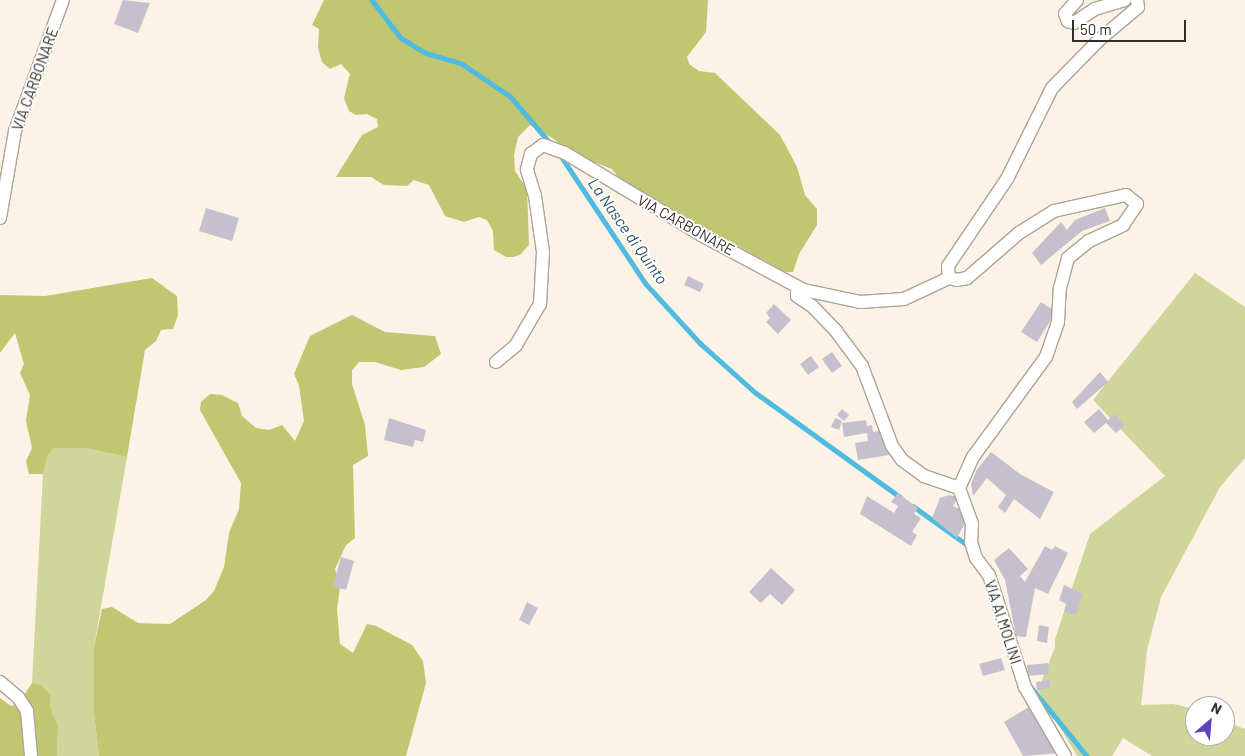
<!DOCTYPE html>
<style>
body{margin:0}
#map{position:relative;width:1245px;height:756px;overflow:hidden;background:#fcf2e6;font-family:Barlow,sans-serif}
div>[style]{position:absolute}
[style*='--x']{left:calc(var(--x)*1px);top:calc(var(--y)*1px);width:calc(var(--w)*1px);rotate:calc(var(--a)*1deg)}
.green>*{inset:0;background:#d0d59a}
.forest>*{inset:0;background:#c1c671}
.stream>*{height:4.5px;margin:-2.25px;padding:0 2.25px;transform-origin:2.25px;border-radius:2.25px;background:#4fbbde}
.building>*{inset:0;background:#c5c0cd}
.roads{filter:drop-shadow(1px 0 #ada398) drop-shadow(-1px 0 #ada398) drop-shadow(0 1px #ada398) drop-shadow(0 -1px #ada398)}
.street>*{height:12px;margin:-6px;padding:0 6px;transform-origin:6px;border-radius:6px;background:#fff}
span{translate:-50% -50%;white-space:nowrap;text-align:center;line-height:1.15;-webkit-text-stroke:4px #fff;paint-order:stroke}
.street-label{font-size:15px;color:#312d28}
.water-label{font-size:16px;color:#285564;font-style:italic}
.north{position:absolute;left:1185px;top:696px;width:50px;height:50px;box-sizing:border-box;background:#fff;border:1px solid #adaba9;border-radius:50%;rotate:27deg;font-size:14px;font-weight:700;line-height:20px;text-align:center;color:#312d28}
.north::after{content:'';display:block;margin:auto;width:18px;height:22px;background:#5f41b9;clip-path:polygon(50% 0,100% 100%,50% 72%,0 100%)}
.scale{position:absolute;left:1072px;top:20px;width:114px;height:22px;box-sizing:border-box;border:2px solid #312d28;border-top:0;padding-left:6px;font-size:15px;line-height:18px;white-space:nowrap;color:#312d28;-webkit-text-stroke:4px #fff;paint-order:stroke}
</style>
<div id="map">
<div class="green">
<i style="clip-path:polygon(1195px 273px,1245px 307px,1245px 458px,1220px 487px,1161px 597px,1147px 650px,1141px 705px,1173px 704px,1195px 709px,1195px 736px,1225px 736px,1225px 721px,1245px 729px,1245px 756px,1152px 756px,1123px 738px,1112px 756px,1077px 756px,1038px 690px,1055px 647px,1055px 639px,1090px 534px,1165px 476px,1093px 400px)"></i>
<i style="clip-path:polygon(54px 448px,86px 448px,127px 457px,94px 647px,94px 714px,99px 756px,57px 756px,58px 726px,50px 707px,50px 694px,41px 685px,32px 683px,43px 474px,48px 455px)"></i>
</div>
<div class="forest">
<i style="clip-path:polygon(324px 0,708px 0,706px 32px,687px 57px,689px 64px,699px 71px,715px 73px,780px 135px,797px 167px,805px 195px,817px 209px,817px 225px,799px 254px,793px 272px,785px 272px,705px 228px,696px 228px,627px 188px,612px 169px,568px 152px,554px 139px,530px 125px,518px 137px,514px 155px,515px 171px,527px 189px,529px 245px,520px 255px,513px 257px,506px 257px,494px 250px,493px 231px,487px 220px,479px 217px,464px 222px,445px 216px,429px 185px,414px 180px,407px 186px,384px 185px,371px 177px,336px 177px,362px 135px,378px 127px,377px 119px,367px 114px,356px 115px,349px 111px,344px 98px,350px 74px,341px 64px,330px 69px,322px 62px,318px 48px,319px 29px,312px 25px)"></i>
<i style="clip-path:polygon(152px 278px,177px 296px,178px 315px,173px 329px,161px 330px,156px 341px,145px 350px,127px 457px,86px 448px,54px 448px,48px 455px,43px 474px,29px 474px,26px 461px,32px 448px,26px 421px,30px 395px,20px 373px,24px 364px,15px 333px,0 353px,0 295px,45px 296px)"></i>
<i style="clip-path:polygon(352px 315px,385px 332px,435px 336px,441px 354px,424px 367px,401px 370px,375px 362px,359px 362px,352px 370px,352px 384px,365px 425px,368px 456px,353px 465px,355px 538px,346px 545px,335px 569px,340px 587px,337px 610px,340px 644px,353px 653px,367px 624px,376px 626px,412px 645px,423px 661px,426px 683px,406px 756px,99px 756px,94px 714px,94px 647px,102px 609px,112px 607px,138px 623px,170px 624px,206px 600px,214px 591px,224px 567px,229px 533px,239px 509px,241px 483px,200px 410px,201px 402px,210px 394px,222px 395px,238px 403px,242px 416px,256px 428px,269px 430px,282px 425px,295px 441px,304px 421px,299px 385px,294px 374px,310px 336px)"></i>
<i style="clip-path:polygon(32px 683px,41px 685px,50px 694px,50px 707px,58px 726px,57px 756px,0 756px,0 698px,11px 706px,19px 703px)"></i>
</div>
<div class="stream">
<i style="--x:372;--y:0;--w:48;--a:52.7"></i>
<i style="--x:401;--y:38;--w:29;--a:31"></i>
<i style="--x:426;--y:53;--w:36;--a:16"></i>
<i style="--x:461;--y:63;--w:59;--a:34"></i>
<i style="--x:510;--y:96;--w:63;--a:49.5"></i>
<i style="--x:561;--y:156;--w:154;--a:56.4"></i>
<i style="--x:646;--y:284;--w:80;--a:47.5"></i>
<i style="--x:700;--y:343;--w:75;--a:41.8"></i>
<i style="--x:756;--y:393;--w:178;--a:35.8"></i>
<i style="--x:913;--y:506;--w:70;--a:35.7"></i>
<i style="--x:1031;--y:687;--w:89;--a:50.9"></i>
</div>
<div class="building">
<i style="clip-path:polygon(123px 0,150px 3px,138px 33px,114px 24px)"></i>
<i style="clip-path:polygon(206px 208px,239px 218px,232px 241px,199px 231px)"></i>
<i style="clip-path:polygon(1105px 208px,1110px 221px,1082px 231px,1041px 265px,1032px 253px,1061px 222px,1067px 230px,1075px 220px)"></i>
<i style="clip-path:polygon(688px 276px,704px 284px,700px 292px,684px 285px)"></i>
<i style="clip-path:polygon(1041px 302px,1056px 312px,1037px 342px,1021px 332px)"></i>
<i style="clip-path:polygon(774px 304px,791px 320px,778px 334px,766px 322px,770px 318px,766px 313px)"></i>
<i style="clip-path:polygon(832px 352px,842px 366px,832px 373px,822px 359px)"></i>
<i style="clip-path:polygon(811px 356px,819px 367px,808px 375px,800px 364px)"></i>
<i style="clip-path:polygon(1100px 372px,1108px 382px,1077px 409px,1072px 402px)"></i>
<i style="clip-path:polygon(842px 409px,849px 415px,844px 421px,837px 415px)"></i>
<i style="clip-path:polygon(1099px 409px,1108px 420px,1115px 414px,1125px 425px,1116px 433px,1106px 423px,1094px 433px,1084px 422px)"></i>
<i style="clip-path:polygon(389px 418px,426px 430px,423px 442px,415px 440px,413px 447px,384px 440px)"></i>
<i style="clip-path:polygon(835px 418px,842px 421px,839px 430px,831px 427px)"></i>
<i style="clip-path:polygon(866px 420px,867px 426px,872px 425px,873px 432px,885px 430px,889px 455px,858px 460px,855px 443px,868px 441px,867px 433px,844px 437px,842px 423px)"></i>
<i style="clip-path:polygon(991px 452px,1020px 474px,1054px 492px,1040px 519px,1014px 499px,1005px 513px,998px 507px,1006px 495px,987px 478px,973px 496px,971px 484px,976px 471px)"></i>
<i style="clip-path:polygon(898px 493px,918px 508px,914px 514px,921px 518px,912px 532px,917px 535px,911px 546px,860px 514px,867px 496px,894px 513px,898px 506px,891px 502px)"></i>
<i style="clip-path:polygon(949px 495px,958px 497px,953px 506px,964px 511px,965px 523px,957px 538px,932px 518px,940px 498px)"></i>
<i style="clip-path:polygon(1045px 546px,1052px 550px,1055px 546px,1068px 553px,1048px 594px,1035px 588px,1026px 637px,1016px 636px,1005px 580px,994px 560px,1009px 548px,1028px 569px,1020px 576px,1025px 582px)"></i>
<i style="clip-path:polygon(341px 557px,354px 561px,346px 590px,333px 586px)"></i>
<i style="clip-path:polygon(771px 568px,795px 590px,782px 605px,770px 594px,761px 603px,749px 592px)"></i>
<i style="clip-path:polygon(1064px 585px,1083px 594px,1076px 615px,1064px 612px,1066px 604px,1059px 600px)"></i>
<i style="clip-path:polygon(527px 602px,538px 608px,529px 625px,519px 620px)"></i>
<i style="clip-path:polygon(1039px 625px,1049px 627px,1047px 643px,1037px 641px)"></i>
<i style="clip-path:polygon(1001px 658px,1005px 670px,983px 676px,979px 664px)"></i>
<i style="clip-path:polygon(1048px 663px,1049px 674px,1028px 676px,1027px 665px)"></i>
<i style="clip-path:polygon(1050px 680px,1050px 688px,1037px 690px,1036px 682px)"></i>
<i style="clip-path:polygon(1029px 707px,1043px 727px,1060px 753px,1023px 756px,1004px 722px)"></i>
</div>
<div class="roads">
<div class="street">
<i style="--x:1077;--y:0;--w:18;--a:131"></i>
<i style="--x:1065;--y:14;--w:8;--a:67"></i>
<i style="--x:1068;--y:21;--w:6;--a:18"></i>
<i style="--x:1074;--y:23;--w:25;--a:-34"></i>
<i style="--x:1095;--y:9;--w:31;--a:-17"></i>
<i style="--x:0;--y:218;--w:88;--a:-80.2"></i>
<i style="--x:15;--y:131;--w:140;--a:-69.9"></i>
<i style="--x:804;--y:290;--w:7;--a:164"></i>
<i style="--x:797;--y:292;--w:4;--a:90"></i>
<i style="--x:797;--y:296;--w:18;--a:34"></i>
<i style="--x:812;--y:306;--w:35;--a:46"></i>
<i style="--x:836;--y:331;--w:44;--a:53.4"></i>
<i style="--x:862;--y:366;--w:85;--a:69.4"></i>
<i style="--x:892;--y:446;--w:17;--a:54"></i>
<i style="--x:902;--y:460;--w:27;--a:36"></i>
<i style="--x:924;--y:476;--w:37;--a:19"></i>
<i style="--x:959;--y:488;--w:38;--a:70"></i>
<i style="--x:972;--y:524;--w:18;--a:93"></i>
<i style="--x:971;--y:542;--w:17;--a:73"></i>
<i style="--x:976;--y:558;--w:21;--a:53"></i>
<i style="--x:989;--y:575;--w:118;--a:72.2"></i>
<i style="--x:1025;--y:687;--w:80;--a:59.9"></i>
<i style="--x:496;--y:362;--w:26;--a:-40"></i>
<i style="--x:516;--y:345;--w:48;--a:-59.7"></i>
<i style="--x:540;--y:304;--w:52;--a:-86.7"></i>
<i style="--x:543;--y:252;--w:57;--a:-98.1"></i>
<i style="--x:535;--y:196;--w:28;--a:-107"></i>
<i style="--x:527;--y:169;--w:16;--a:-75"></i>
<i style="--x:531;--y:154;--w:15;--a:-37"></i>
<i style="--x:543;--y:145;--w:23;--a:20"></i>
<i style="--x:565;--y:153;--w:163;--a:31"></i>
<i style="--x:705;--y:237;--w:112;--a:28.2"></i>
<i style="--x:804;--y:290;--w:57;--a:12.1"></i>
<i style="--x:860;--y:302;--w:44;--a:-3.9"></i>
<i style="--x:904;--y:299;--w:50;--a:-25"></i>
<i style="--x:959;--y:488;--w:34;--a:-66"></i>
<i style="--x:973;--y:457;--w:124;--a:-53.9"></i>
<i style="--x:1046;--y:357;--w:37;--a:-71"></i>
<i style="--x:1058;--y:322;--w:34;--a:-87"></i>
<i style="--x:1060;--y:288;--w:31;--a:-75"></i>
<i style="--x:1068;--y:258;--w:27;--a:-39"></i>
<i style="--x:1089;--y:241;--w:38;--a:-25"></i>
<i style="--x:1123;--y:225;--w:25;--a:-56"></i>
<i style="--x:1137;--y:204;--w:14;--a:-141"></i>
<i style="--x:1126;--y:195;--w:74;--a:167.5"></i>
<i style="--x:1054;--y:211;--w:41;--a:147.8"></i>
<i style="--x:1019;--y:233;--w:69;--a:139.1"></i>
<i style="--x:967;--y:278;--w:10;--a:169"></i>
<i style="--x:957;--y:280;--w:8;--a:-166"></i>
<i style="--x:949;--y:278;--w:12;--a:-95"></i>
<i style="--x:948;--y:266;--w:105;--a:-55.9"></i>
<i style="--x:1007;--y:179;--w:102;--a:-63.7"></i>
<i style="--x:1052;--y:88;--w:67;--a:-45.6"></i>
<i style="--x:1099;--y:40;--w:51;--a:-40.2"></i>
<i style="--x:1138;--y:7;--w:7;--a:-98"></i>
<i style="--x:0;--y:682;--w:23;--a:40"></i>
<i style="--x:18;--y:697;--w:17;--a:57"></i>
<i style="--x:27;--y:711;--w:45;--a:84.9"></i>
</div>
</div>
<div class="street-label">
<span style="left:35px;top:79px;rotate:-70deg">VIA CARBONARE</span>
<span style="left:686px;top:225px;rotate:29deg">VIA CARBONARE</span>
<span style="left:1003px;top:622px;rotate:72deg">VIA AI MOLINI</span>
</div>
<div class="water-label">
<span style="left:628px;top:231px;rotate:55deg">La Nasce di Quinto</span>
</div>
<div class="north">N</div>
<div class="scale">50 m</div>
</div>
